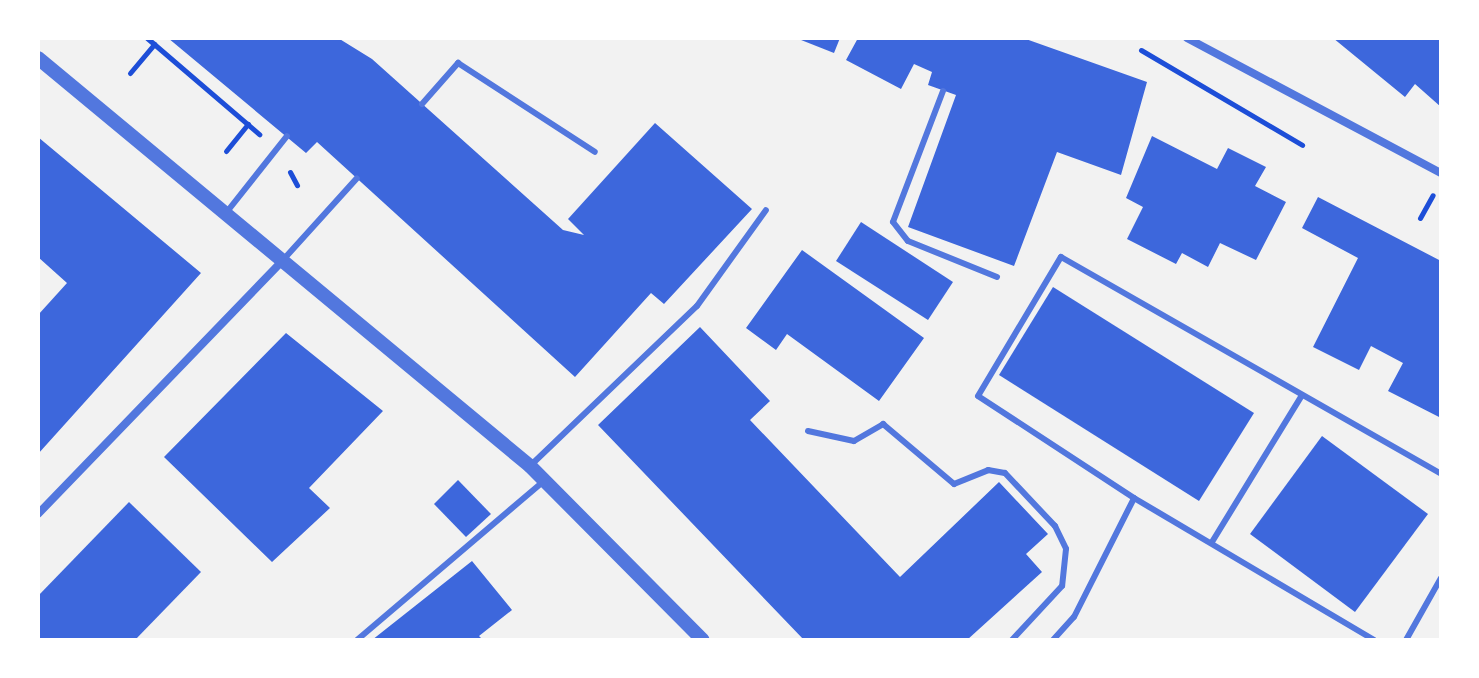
<!DOCTYPE html>
<style>
body{margin:0}
#map{position:relative;width:1479px;height:678px;overflow:hidden;background:#f2f2f2;font-family:Karla,sans-serif}
div>[style]{position:absolute}
[style*='--x']{left:calc(var(--x)*1px);top:calc(var(--y)*1px);width:calc(var(--w)*1px);rotate:calc(var(--a)*1deg)}
.building>*{inset:0;background:#3d67dc}
.path>*{height:5px;margin:-2.5px;padding:0 2.5px;transform-origin:2.5px;border-radius:2.5px;background:#1d4ed8}
.service>*{height:6px;margin:-3px;padding:0 3px;transform-origin:3px;border-radius:3px;background:#5277de}
.minor>*{height:8px;margin:-4px;padding:0 4px;transform-origin:4px;border-radius:4px;background:#5277de}
.tertiary>*{height:14px;margin:-7px;padding:0 7px;transform-origin:7px;border-radius:7px;background:#5277de}
span{translate:-50% -50%;white-space:nowrap;text-align:center;line-height:1.15;-webkit-text-stroke:6px #fff;paint-order:stroke}
.frame{position:absolute;inset:0;border:40px solid #fff;pointer-events:none}
</style>
<div id="map">
<div class="building">
<i style="clip-path:polygon(168px 38px,338px 38px,372px 59px,563px 230px,584px 235px,568px 219px,655px 123px,752px 209px,664px 304px,651px 293px,575px 377px,317px 142px,306px 153px)"></i>
<i style="clip-path:polygon(796px 38px,840px 38px,834px 53px)"></i>
<i style="clip-path:polygon(858px 38px,1023px 38px,1147px 82px,1121px 175px,1057px 152px,1014px 266px,908px 227px,956px 95px,928px 85px,932px 72px,914px 64px,901px 89px,846px 60px)"></i>
<i style="clip-path:polygon(1333px 38px,1441px 38px,1441px 107px,1415px 84px,1405px 97px)"></i>
<i style="clip-path:polygon(1152px 136px,1217px 169px,1228px 148px,1266px 167px,1255px 186px,1286px 202px,1256px 260px,1220px 243px,1208px 267px,1182px 253px,1176px 264px,1127px 239px,1143px 207px,1126px 198px)"></i>
<i style="clip-path:polygon(38px 137px,201px 273px,38px 454px,38px 315px,67px 283px,38px 257px)"></i>
<i style="clip-path:polygon(1318px 197px,1441px 261px,1441px 418px,1388px 391px,1403px 363px,1371px 346px,1359px 370px,1313px 347px,1358px 258px,1302px 228px)"></i>
<i style="clip-path:polygon(861px 222px,953px 282px,928px 320px,836px 261px)"></i>
<i style="clip-path:polygon(802px 250px,924px 338px,879px 401px,787px 334px,776px 350px,746px 328px)"></i>
<i style="clip-path:polygon(1053px 287px,1254px 413px,1199px 501px,999px 375px)"></i>
<i style="clip-path:polygon(700px 327px,770px 401px,750px 420px,900px 577px,999px 482px,1048px 534px,1026px 554px,1042px 572px,967px 640px,804px 640px,598px 425px)"></i>
<i style="clip-path:polygon(286px 333px,383px 411px,309px 488px,330px 508px,272px 562px,164px 457px)"></i>
<i style="clip-path:polygon(1322px 436px,1428px 514px,1355px 612px,1250px 534px)"></i>
<i style="clip-path:polygon(458px 480px,491px 514px,466px 537px,434px 504px)"></i>
<i style="clip-path:polygon(129px 502px,201px 572px,135px 640px,38px 640px,38px 596px)"></i>
<i style="clip-path:polygon(472px 561px,512px 610px,479px 636px,483px 640px,372px 640px)"></i>
</div>
<div class="path">
<i style="--x:147;--y:38;--w:148;--a:40.6"></i>
<i style="--x:1141;--y:50;--w:187;--a:30.5"></i>
<i style="--x:130;--y:73;--w:38;--a:-50"></i>
<i style="--x:226;--y:151;--w:35;--a:-51"></i>
<i style="--x:290;--y:172;--w:15;--a:62"></i>
<i style="--x:1420;--y:218;--w:26;--a:-61"></i>
</div>
<div class="service">
<i style="--x:943;--y:91;--w:140;--a:110.9"></i>
<i style="--x:893;--y:222;--w:24;--a:52"></i>
<i style="--x:908;--y:241;--w:96;--a:22"></i>
<i style="--x:422;--y:104;--w:55;--a:-48.7"></i>
<i style="--x:458;--y:63;--w:163;--a:33"></i>
<i style="--x:226;--y:213;--w:98;--a:-51.6"></i>
<i style="--x:283;--y:260;--w:110;--a:-47.9"></i>
<i style="--x:808;--y:431;--w:47;--a:12.3"></i>
<i style="--x:854;--y:441;--w:34;--a:-30"></i>
<i style="--x:883;--y:424;--w:93;--a:40.2"></i>
<i style="--x:954;--y:484;--w:37;--a:-22"></i>
<i style="--x:988;--y:470;--w:17;--a:10"></i>
<i style="--x:1005;--y:473;--w:73;--a:46.7"></i>
<i style="--x:1055;--y:526;--w:25;--a:64"></i>
<i style="--x:1066;--y:549;--w:37;--a:96"></i>
<i style="--x:1062;--y:586;--w:74;--a:132.8"></i>
<i style="--x:530;--y:466;--w:231;--a:-43.8"></i>
<i style="--x:697;--y:306;--w:118;--a:-54.3"></i>
<i style="--x:1134;--y:498;--w:186;--a:-146.8"></i>
<i style="--x:978;--y:396;--w:162;--a:-59.2"></i>
<i style="--x:1061;--y:257;--w:438;--a:29.7"></i>
<i style="--x:1212;--y:542;--w:172;--a:-58.5"></i>
<i style="--x:357;--y:640;--w:247;--a:-40.4"></i>
<i style="--x:1053;--y:640;--w:31;--a:-48"></i>
<i style="--x:1074;--y:617;--w:133;--a:-63.2"></i>
<i style="--x:1134;--y:498;--w:279;--a:30.6"></i>
<i style="--x:1406;--y:640;--w:71;--a:-60.6"></i>
</div>
<div class="minor">
<i style="--x:1187;--y:38;--w:288;--a:28"></i>
<i style="--x:38;--y:514;--w:353;--a:-46"></i>
</div>
<div class="tertiary">
<i style="--x:38;--y:58;--w:639;--a:39.67"></i>
<i style="--x:530;--y:466;--w:245;--a:45.2"></i>
</div>
<div class="frame"></div>
</div>
